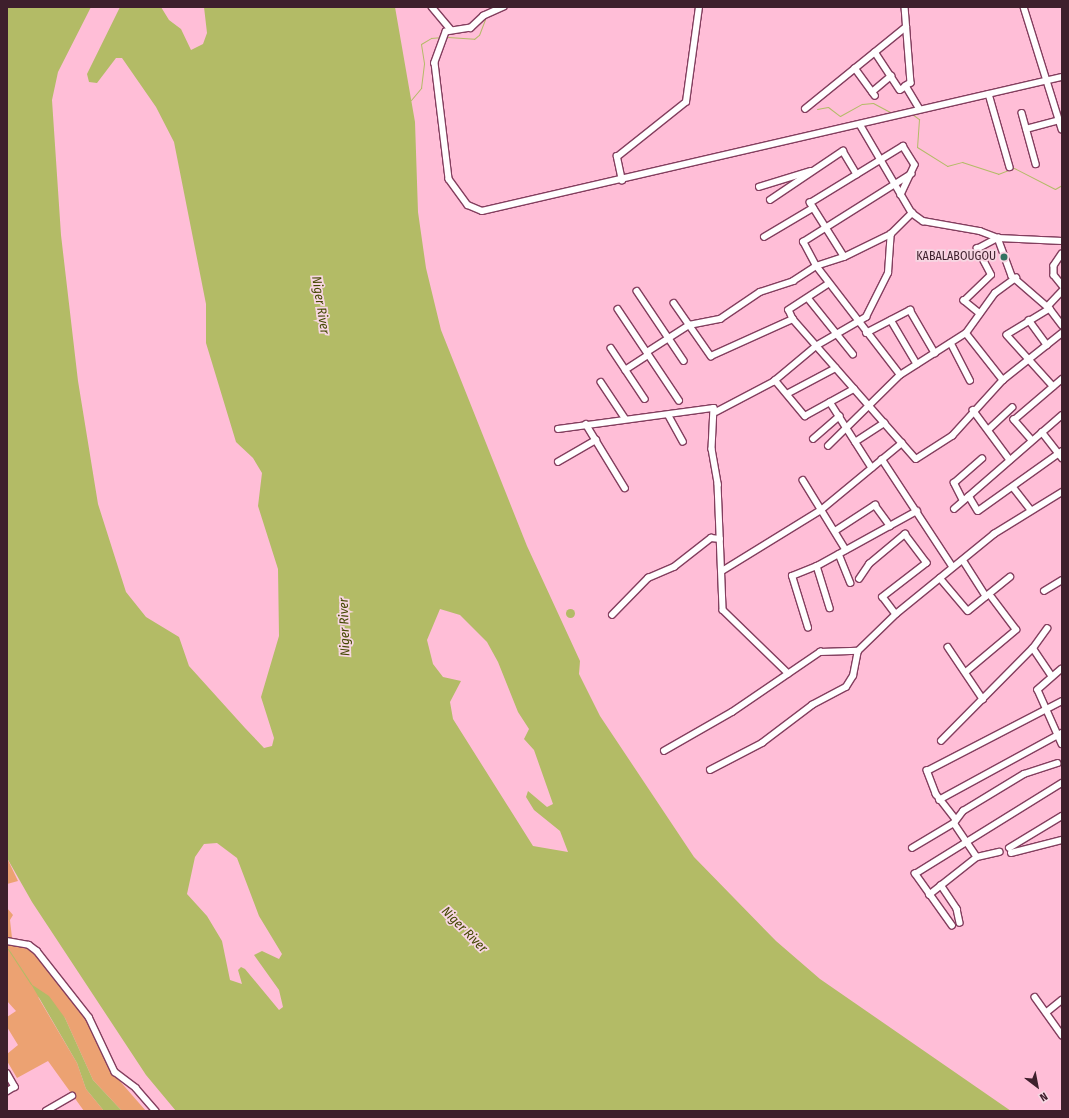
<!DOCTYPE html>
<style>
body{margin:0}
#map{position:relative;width:1069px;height:1118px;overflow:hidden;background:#ffbed7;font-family:"Fira Sans Condensed",sans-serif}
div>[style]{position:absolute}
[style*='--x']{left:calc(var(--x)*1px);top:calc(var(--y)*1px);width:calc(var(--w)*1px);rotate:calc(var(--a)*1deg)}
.green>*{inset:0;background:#eca272}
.water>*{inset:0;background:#b3bb66}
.round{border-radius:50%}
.stream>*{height:1px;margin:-0.5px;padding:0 0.5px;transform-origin:0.5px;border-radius:0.5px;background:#b3bb66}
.roads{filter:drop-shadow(1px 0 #833e5e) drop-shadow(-1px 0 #833e5e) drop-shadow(0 1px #833e5e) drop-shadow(0 -1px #833e5e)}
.minor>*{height:5.5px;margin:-2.75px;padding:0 2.75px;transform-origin:2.75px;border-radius:2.75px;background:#fff}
.dots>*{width:11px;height:11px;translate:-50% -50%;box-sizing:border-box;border:2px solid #f7d6e2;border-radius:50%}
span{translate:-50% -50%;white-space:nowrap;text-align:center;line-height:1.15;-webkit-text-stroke:3.5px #f7d6e2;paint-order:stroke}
.poi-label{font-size:12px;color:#3e1f2c}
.right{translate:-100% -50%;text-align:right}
.water-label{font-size:13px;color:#444803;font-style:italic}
.frame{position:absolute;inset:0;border:8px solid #3e1f2c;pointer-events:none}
.north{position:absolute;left:1017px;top:1066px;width:40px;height:40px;-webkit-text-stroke:3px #f7d6e2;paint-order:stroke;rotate:148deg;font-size:11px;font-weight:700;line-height:16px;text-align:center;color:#3e1f2c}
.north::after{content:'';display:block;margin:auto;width:14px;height:18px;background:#3e1f2c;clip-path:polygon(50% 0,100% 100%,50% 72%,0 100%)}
</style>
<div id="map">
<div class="green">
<i style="clip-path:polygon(7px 858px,18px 881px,7px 884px)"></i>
<i style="clip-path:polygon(7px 908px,13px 915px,10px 920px,12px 938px,7px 938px)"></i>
<i style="clip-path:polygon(10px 944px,34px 951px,86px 1019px,111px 1071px,146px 1111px,122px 1111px,93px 1080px,65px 1018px,38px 997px,77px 1063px,86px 1089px,104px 1111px,84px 1111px,48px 1061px,17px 1078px,7px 1061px,7px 1054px,18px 1045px,7px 1027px,7px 1017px,16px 1011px,7px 1001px,7px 945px)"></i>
</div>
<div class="water">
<i style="clip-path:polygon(evenodd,7px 7px,91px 7px,58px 72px,52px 100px,61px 235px,78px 381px,98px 504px,126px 592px,146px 617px,179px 637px,189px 666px,245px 728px,264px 748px,272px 746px,274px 738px,261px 697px,279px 636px,278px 569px,258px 506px,262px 473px,253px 458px,236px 442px,206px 343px,206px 304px,174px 142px,156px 107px,122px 58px,116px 58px,97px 83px,89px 82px,87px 74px,120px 7px,161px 7px,169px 20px,181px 29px,191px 50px,203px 44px,207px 33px,204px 7px,395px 7px,415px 122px,418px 212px,426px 268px,441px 330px,527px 546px,580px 661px,579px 674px,600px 716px,694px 857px,776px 941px,820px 979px,1011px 1111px,176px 1111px,146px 1075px,32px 902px,7px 858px,7px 7px,440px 609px,460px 615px,487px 642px,498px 662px,518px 712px,529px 729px,524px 739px,534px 750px,553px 804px,547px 807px,528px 791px,526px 797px,534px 810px,560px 831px,568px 852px,533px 846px,453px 719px,450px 702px,461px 681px,443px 677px,433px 664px,427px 640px,440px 609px,7px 7px,217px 843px,237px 858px,259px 916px,282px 954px,279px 959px,262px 951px,254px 955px,279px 990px,283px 1007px,279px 1010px,245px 969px,241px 967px,238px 970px,242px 984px,230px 980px,222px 941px,207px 916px,187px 894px,195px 857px,204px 844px,217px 843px)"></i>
<i class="round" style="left:565.5px;top:608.5px;width:9px;height:9px"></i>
<i style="clip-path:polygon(31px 984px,49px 996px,65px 1018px,93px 1080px,122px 1111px,104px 1111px,86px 1089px,77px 1063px)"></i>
</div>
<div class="stream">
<i style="--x:448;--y:37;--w:26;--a:4"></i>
<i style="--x:474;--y:39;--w:6;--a:-39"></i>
<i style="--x:479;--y:35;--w:17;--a:-69"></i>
<i style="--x:411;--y:100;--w:16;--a:-50"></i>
<i style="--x:421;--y:88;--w:25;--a:-83"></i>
<i style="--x:424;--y:63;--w:19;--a:-99"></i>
<i style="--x:421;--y:44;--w:12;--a:-31"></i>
<i style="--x:431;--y:38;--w:11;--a:-5"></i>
<i style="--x:817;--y:109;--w:11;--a:-10"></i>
<i style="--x:828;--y:107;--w:15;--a:37"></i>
<i style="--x:840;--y:116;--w:25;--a:-29"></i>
<i style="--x:862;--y:104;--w:11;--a:-5"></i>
<i style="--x:873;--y:103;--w:24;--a:28"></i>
<i style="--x:912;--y:114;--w:9;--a:36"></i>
<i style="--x:919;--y:119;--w:28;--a:94"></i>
<i style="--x:917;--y:147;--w:36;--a:32"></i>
<i style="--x:947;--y:166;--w:16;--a:-15"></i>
<i style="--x:962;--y:162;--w:38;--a:18"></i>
<i style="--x:998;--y:174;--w:17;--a:-21"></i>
<i style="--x:1014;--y:168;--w:46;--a:27.1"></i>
<i style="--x:1055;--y:189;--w:8;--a:-30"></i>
<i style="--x:8;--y:949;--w:42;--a:56.7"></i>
</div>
<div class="roads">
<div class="minor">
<i style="--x:432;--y:7;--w:30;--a:50"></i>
<i style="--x:504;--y:7;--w:22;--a:156"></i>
<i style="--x:484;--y:16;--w:18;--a:137"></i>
<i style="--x:471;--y:28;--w:25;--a:171"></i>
<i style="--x:446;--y:32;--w:33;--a:110"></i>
<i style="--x:435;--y:63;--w:117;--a:83.1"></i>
<i style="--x:449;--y:179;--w:32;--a:54"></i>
<i style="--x:468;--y:205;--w:15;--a:23"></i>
<i style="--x:482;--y:211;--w:595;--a:-13.01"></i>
<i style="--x:905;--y:7;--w:76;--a:85.5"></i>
<i style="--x:911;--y:83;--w:6;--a:149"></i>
<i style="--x:906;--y:86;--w:26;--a:59"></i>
<i style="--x:1024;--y:7;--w:128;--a:72.7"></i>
<i style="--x:875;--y:52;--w:45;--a:56.7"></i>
<i style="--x:900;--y:90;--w:7;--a:-34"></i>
<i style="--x:855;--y:68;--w:34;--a:54"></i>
<i style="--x:872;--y:92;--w:25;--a:-40"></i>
<i style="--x:989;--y:94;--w:76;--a:74"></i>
<i style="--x:805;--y:109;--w:130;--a:-39.1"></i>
<i style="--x:1022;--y:113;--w:53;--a:74.6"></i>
<i style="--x:861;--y:126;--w:101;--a:59.6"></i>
<i style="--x:1026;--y:129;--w:34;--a:-15"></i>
<i style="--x:622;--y:181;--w:25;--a:-102"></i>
<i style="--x:617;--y:157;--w:88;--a:-38.6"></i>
<i style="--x:686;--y:102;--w:96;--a:-82.2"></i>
<i style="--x:759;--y:187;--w:54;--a:-17.1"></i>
<i style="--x:770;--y:200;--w:88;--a:-33.9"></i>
<i style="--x:843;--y:151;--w:27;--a:59"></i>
<i style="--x:764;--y:237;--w:57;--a:-30.6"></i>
<i style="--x:1062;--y:254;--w:14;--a:124"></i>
<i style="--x:1054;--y:266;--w:9;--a:90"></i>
<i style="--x:1054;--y:275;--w:13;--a:51"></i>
<i style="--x:844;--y:257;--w:64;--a:-122.2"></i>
<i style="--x:810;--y:203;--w:109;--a:-31.5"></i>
<i style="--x:903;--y:146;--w:22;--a:58"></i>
<i style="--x:915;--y:165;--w:33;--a:115"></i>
<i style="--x:829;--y:284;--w:48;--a:147"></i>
<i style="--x:789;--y:310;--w:10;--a:66"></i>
<i style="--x:793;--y:319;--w:186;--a:48.7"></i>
<i style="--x:916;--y:459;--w:43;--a:-32.6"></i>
<i style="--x:952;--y:436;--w:76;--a:-47.7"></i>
<i style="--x:1003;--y:380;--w:75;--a:-38.5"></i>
<i style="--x:637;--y:291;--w:84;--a:56.1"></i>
<i style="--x:808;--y:298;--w:72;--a:51.2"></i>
<i style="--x:674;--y:303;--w:65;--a:55.1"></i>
<i style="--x:711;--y:356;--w:90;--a:-24.3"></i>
<i style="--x:1048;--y:306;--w:21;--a:-47"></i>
<i style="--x:618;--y:309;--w:110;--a:56.2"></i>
<i style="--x:1050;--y:309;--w:50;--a:148.8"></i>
<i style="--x:1007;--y:335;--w:69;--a:48"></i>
<i style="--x:980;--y:314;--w:21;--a:-141"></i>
<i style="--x:964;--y:301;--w:37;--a:-44"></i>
<i style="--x:991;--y:275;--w:30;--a:-118"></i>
<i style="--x:977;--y:249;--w:24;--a:-28"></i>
<i style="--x:998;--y:238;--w:40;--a:69.8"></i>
<i style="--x:1012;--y:276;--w:50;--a:41"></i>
<i style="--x:1050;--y:309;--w:20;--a:53"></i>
<i style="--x:891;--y:320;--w:51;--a:59.4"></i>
<i style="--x:1029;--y:320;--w:31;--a:54"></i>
<i style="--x:866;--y:333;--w:50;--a:-27.6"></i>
<i style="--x:910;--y:310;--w:50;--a:59.8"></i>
<i style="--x:966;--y:333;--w:60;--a:51.8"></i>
<i style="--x:951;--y:343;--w:42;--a:62.8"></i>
<i style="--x:611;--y:348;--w:61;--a:56.3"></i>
<i style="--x:647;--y:352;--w:50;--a:-32.7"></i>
<i style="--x:689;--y:325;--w:32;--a:-11"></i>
<i style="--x:720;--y:319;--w:48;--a:-34"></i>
<i style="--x:760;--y:292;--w:35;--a:-18"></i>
<i style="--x:793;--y:281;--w:27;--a:-33"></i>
<i style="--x:816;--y:266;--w:29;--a:-18"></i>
<i style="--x:844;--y:257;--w:52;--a:-26.1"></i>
<i style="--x:891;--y:234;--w:30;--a:-45"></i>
<i style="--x:912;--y:213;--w:14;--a:36"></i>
<i style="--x:923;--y:221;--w:58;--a:10"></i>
<i style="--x:980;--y:231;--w:19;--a:21"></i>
<i style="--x:998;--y:238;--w:64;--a:2.7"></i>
<i style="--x:625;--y:370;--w:27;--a:-33"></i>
<i style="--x:900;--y:375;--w:138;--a:-127.6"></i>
<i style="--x:816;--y:266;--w:27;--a:-118"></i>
<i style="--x:803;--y:242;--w:128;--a:-32.2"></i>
<i style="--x:775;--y:380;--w:47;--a:50.2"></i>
<i style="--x:805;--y:416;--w:56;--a:-28.9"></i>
<i style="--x:601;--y:382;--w:43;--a:56.3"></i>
<i style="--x:787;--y:394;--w:55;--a:-28"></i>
<i style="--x:830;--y:402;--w:78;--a:57.5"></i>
<i style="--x:973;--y:410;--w:62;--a:53.5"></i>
<i style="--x:716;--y:412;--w:64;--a:-27.8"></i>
<i style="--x:773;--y:382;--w:56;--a:-39.9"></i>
<i style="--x:816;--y:346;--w:58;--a:-30.1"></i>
<i style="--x:866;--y:317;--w:49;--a:-63.4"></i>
<i style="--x:888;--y:273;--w:39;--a:-86"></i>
<i style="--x:669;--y:416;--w:29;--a:61"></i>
<i style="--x:586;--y:424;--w:75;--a:58.6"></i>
<i style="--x:558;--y:429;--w:157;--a:-7.7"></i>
<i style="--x:714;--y:408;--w:41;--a:92.8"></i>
<i style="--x:712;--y:449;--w:36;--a:80"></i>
<i style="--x:718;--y:484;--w:126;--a:87.7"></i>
<i style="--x:723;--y:610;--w:91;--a:44.1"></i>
<i style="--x:988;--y:430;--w:33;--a:-43"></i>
<i style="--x:1042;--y:432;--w:33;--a:52"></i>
<i style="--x:813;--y:439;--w:35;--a:-41"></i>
<i style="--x:1032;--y:441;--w:28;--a:-131"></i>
<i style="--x:1014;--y:420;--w:63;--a:-40.5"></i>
<i style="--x:855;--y:442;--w:35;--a:-33"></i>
<i style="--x:828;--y:446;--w:101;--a:-44.6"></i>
<i style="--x:900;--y:375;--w:78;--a:-32.5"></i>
<i style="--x:966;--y:333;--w:49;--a:-54.1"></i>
<i style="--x:995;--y:293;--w:26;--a:-36"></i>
<i style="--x:882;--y:459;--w:129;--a:56.7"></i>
<i style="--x:558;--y:462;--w:44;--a:-30.1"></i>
<i style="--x:803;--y:480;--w:82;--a:58.4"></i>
<i style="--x:1013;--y:487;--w:29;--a:52"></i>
<i style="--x:969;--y:496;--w:17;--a:59"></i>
<i style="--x:978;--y:511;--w:103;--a:-35.5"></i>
<i style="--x:963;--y:501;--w:20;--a:-117"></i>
<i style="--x:954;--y:483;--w:37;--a:-41"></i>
<i style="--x:954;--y:509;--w:143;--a:-41"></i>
<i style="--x:835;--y:531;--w:48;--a:-33"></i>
<i style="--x:875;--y:505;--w:26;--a:54"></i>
<i style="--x:839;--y:554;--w:31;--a:68"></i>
<i style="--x:963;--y:560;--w:43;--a:57.4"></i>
<i style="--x:817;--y:566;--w:44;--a:72.8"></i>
<i style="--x:722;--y:571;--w:116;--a:-31.6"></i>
<i style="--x:821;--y:510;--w:105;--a:-39.6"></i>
<i style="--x:940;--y:578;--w:43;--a:49.7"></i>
<i style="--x:968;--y:611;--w:54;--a:-39"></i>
<i style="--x:859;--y:579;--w:18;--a:-56"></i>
<i style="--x:869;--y:564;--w:47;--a:-39.8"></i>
<i style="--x:905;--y:534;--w:36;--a:53"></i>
<i style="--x:927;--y:563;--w:56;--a:142.3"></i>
<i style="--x:883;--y:597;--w:21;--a:53"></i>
<i style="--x:1044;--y:591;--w:21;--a:-31"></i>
<i style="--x:612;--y:615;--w:52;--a:-45.8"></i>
<i style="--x:648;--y:578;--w:28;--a:-23"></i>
<i style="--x:674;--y:567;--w:47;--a:-38.1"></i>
<i style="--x:711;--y:538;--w:9;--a:6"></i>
<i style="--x:808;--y:628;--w:54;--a:-107.1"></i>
<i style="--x:792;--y:576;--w:27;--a:-22"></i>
<i style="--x:817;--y:566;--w:114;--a:-28.8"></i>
<i style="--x:948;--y:647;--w:63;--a:56.1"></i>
<i style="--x:1033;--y:648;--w:34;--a:56"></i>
<i style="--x:1062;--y:669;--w:32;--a:139"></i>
<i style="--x:1038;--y:690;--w:59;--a:66"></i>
<i style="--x:967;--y:671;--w:64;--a:-39.9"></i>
<i style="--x:1016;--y:630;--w:40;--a:-127"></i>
<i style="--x:941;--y:741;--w:131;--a:-45.3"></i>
<i style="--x:1033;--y:648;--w:24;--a:-54"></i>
<i style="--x:664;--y:751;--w:78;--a:-29.8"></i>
<i style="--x:732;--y:712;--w:107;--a:-34.3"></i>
<i style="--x:820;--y:652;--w:38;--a:-2"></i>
<i style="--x:710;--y:770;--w:59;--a:-27.4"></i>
<i style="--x:762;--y:743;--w:63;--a:-37.2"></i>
<i style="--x:812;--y:705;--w:38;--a:-28"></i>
<i style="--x:846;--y:687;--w:13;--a:-58"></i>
<i style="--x:853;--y:676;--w:25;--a:-79"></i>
<i style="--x:858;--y:651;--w:53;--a:-44.2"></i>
<i style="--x:896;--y:614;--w:127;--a:-39.2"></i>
<i style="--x:994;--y:534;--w:80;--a:-31.7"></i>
<i style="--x:939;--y:800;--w:140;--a:-28.6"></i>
<i style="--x:955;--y:819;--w:31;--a:-128"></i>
<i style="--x:936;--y:795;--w:26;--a:-111"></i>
<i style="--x:927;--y:771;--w:152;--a:-27.4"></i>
<i style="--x:954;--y:823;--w:15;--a:-53"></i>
<i style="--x:963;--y:811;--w:71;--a:-31.2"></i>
<i style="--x:1024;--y:774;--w:35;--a:-18"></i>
<i style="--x:912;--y:848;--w:49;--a:-30.8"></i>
<i style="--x:954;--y:823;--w:41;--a:55.9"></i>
<i style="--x:977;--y:857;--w:23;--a:-13"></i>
<i style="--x:1009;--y:848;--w:62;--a:-31.1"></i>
<i style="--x:1011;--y:853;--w:53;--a:-14.3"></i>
<i style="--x:941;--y:885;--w:29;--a:56"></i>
<i style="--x:957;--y:909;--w:14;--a:78"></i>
<i style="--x:929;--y:895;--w:61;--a:-38.4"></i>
<i style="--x:952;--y:926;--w:64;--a:-125.4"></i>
<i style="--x:915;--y:874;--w:173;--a:-31.8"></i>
<i style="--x:7;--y:941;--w:22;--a:10"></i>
<i style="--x:29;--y:945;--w:10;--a:37"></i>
<i style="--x:37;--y:951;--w:84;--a:51.8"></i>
<i style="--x:89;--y:1017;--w:61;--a:64.7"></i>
<i style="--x:115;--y:1072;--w:26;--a:37"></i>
<i style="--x:136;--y:1088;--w:30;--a:49"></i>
<i style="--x:1035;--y:997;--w:47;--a:54.6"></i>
<i style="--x:1047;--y:1012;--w:19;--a:-39"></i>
<i style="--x:7;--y:1073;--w:16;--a:60"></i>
<i style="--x:15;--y:1087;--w:9;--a:148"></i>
<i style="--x:46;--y:1111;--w:30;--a:-30"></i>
</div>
</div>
<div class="dots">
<i style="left:1004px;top:257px;background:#327361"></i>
</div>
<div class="poi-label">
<span class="right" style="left:996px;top:257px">KABALABOUGOU</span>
</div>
<div class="water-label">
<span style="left:320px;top:305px;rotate:81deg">Niger River</span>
<span style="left:345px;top:627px;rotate:-92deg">Niger River</span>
<span style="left:464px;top:930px;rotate:45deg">Niger River</span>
</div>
<div class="frame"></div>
<div class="north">N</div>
</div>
